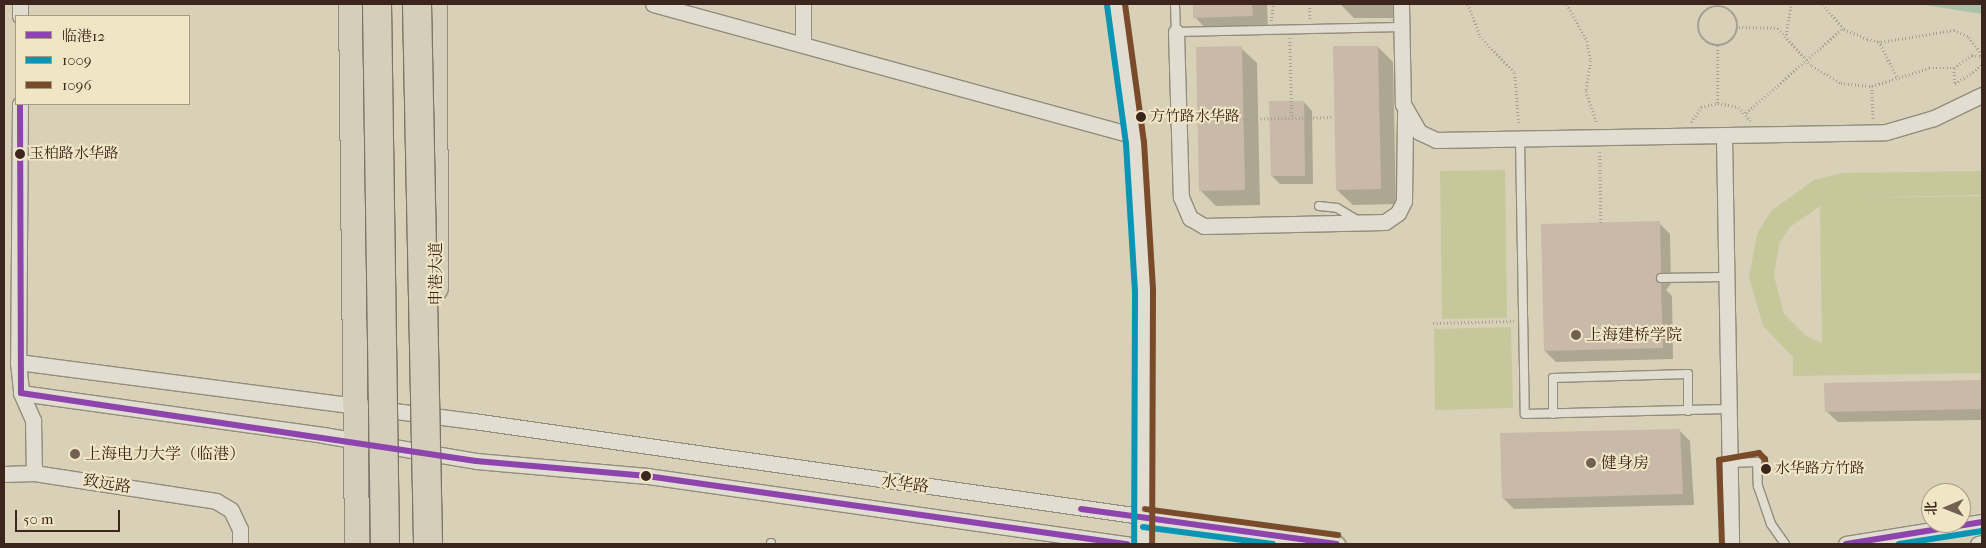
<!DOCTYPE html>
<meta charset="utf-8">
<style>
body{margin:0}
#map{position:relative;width:1986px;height:548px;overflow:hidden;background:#d9d1b7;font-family:"IM FELL French Canon","Noto Serif SC",serif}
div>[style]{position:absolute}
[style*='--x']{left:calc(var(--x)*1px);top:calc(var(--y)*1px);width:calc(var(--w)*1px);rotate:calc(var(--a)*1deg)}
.green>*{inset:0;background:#c7c79c}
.water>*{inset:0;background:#acc2a8}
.shadow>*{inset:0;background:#0003}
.building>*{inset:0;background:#c8b9a8}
.path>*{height:2.5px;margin-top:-1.25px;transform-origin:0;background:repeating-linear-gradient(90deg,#a59f94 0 1px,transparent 0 3.5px)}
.path>.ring{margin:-1.25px;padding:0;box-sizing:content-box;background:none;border:2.5px solid #a59f94;border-radius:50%}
.roads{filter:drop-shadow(1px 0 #938c7c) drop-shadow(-1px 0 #938c7c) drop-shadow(0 1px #938c7c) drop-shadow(0 -1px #938c7c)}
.service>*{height:8px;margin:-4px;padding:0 4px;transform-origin:4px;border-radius:4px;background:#e1ddd0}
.minor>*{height:15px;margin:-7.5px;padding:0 7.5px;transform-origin:7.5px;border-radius:7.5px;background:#e1ddd0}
.primary>*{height:24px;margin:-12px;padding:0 12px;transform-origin:12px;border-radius:12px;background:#d5cebb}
.bridges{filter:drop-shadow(1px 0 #7d7568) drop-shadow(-1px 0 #7d7568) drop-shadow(0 1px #7d7568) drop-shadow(0 -1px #7d7568)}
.motorway-bridge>*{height:28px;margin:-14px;padding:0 14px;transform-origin:14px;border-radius:14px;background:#d5cebb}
.bus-1>*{height:6px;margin:-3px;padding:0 3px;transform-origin:3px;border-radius:3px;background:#8e44ad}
.bus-2>*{height:6px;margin:-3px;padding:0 3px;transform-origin:3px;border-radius:3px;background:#0995b3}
.bus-3>*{height:6px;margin:-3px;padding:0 3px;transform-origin:3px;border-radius:3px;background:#7a4b2a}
.dots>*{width:14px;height:14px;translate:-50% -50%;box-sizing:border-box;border:2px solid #f0e6c6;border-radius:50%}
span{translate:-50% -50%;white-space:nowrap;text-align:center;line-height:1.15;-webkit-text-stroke:4px #f0e6c6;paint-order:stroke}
.bus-label{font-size:15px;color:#3b251d}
.left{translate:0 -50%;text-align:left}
.street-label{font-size:16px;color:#3b251d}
.poi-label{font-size:16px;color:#3b251d}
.frame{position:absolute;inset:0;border:5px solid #3b251d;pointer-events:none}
.legend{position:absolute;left:15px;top:15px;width:175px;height:90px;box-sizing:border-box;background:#f0e6c6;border:1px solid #a89982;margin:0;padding:6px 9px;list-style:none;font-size:15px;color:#3b251d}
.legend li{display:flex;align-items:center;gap:10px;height:25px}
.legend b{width:25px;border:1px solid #a89982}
.north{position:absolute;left:1921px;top:483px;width:50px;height:50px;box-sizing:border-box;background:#f0e6c6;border:1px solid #a89982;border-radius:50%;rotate:269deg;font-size:14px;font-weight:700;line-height:20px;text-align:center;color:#3b251d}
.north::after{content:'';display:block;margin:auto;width:18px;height:22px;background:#726153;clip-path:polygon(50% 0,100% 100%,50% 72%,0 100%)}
.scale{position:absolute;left:15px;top:510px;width:105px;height:22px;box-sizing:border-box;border:2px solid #3b251d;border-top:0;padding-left:6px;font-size:15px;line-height:18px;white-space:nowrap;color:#3b251d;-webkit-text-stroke:4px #f0e6c6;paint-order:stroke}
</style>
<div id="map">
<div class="green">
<i style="clip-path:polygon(1505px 170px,1507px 318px,1442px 319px,1440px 171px)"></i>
<i style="clip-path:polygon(evenodd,1982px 171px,1982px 195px,1844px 198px,1982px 196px,1982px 373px,1793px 376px,1793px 357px,1763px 326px,1749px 277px,1757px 234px,1771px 211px,1814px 180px,1842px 173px,1982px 171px,1820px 206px,1822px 343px,1806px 336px,1784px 314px,1774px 276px,1779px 244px,1790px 227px,1820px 206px)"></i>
<i style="clip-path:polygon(1511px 327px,1513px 408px,1435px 410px,1434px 329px)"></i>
</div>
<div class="water">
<i style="clip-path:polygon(1918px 4px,1982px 4px,1982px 14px)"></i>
</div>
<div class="shadow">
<i style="clip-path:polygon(1194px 4px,1267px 4px,1268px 31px,1210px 33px,1195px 17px)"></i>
<i style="clip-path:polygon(1340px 4px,1394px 4px,1394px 18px,1354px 18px)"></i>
<i style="clip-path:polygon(1378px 47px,1393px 62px,1396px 204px,1353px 205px,1337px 190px)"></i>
<i style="clip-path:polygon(1241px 48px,1257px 63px,1260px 205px,1216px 206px,1200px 190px)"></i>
<i style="clip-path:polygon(1304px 102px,1312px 111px,1313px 184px,1280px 184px,1272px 176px)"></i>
<i style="clip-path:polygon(1659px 223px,1670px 234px,1671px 284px,1666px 290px,1672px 296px,1673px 359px,1556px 362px,1545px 351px)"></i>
<i style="clip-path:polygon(1982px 381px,1982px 420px,1838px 422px,1826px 411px,1826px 384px)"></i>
<i style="clip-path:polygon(1679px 430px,1690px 441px,1694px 505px,1514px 509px,1503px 498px)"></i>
</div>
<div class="building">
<i style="clip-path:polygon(1193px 4px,1252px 4px,1253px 16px,1193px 18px)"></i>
<i style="clip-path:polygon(1242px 46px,1245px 190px,1199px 191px,1196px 47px)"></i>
<i style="clip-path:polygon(1333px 46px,1378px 46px,1381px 189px,1336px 190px)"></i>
<i style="clip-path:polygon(1269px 101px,1304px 101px,1305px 176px,1271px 176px)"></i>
<i style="clip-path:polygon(1660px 221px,1661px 272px,1655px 279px,1661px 284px,1663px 348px,1544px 351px,1541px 224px)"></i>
<i style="clip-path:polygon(1982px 380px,1982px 409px,1825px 412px,1824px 383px)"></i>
<i style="clip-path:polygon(1680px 429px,1683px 494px,1502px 499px,1500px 433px)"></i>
</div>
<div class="path">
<i style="--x:1310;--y:4;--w:16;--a:90"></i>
<i style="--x:1468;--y:4;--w:34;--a:69"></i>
<i style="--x:1480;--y:36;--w:51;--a:46.6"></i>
<i style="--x:1515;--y:73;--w:53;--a:85.7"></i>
<i style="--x:1567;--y:4;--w:42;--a:61.6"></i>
<i style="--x:1587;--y:41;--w:20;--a:79"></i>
<i style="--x:1591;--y:61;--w:30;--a:99"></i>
<i style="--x:1586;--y:91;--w:34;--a:71"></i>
<i style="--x:1823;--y:4;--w:33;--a:50"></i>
<i style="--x:1844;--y:29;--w:25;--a:23"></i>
<i style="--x:1867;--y:39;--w:14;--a:12"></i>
<i style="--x:1881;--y:42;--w:74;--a:-9.3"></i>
<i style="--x:1954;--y:30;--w:17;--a:25"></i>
<i style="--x:1969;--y:37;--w:22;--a:54"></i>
<i class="ring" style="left:1698px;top:6px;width:37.5px;height:37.5px"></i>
<i style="--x:1271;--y:21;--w:17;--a:-83"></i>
<i style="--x:1739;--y:27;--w:39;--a:1"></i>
<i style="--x:1778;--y:28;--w:51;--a:48.2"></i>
<i style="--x:1812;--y:66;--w:34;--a:30"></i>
<i style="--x:1841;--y:83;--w:31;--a:6"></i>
<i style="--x:1872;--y:86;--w:60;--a:-17.5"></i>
<i style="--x:1929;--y:68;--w:25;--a:0"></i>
<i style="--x:1786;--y:35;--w:31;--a:-81"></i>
<i style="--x:1290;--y:38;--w:80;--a:88.6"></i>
<i style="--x:1879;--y:41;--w:40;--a:63.4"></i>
<i style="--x:1718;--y:46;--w:57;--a:90"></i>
<i style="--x:1954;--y:68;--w:16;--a:86"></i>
<i style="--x:1955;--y:84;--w:33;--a:-35"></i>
<i style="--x:1954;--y:68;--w:22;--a:-36"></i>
<i style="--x:1972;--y:55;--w:10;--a:6"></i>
<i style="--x:1872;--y:86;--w:34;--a:88"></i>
<i style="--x:1746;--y:113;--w:129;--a:-41.2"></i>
<i style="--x:1243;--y:119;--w:91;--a:-1.3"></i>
<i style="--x:1691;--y:122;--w:18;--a:-56"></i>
<i style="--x:1701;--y:107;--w:17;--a:-13"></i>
<i style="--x:1718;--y:103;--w:21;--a:11"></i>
<i style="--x:1739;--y:107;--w:18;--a:49"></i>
<i style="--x:1600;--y:152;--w:71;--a:89.2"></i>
<i style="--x:1433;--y:323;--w:81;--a:-1.4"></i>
</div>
<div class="roads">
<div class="service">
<i style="--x:1175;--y:4;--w:28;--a:88"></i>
<i style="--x:1176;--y:32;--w:225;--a:-1.3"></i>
<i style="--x:1520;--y:140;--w:274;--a:89"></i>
<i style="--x:1525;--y:414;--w:202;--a:-1.4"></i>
<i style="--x:1319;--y:206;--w:18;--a:6"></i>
<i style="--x:1337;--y:208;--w:26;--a:31"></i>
<i style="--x:1661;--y:278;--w:64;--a:-0.9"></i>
<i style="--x:1553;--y:414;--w:36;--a:-90"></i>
<i style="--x:1553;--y:378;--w:135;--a:-1.7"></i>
<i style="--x:1688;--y:374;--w:37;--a:90"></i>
<i style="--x:1729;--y:463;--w:28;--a:-2"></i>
<i style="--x:1757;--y:462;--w:24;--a:88"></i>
<i style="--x:1758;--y:486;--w:40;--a:71.1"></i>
<i style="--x:1771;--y:524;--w:24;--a:55"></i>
<i style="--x:771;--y:543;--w:1;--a:90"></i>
</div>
<div class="minor">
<i style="--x:20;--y:4;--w:12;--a:90"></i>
<i style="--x:653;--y:4;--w:500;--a:15.3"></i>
<i style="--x:803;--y:4;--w:40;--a:90"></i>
<i style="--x:1116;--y:4;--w:140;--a:82.2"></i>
<i style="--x:1135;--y:143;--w:149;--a:86.5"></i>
<i style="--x:1144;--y:292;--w:252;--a:90.2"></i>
<i style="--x:1401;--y:4;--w:100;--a:88.9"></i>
<i style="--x:1403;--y:104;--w:32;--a:60"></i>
<i style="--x:1419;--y:132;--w:19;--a:25"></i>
<i style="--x:1436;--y:140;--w:450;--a:-1"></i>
<i style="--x:1886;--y:132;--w:50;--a:-16.3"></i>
<i style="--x:1934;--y:118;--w:53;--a:-25.6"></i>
<i style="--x:1176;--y:32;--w:165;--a:88.3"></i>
<i style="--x:1181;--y:197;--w:23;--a:67"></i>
<i style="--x:1190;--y:218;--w:16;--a:30"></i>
<i style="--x:1204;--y:226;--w:181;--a:-1.3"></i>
<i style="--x:1385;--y:222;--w:16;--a:-35"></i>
<i style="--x:1398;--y:213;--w:13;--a:-63"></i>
<i style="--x:1404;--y:201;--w:88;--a:-89.3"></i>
<i style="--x:20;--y:104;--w:258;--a:90.4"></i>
<i style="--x:18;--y:362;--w:31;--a:84"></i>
<i style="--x:21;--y:393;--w:30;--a:66"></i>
<i style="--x:33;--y:420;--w:53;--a:88.9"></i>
<i style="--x:1724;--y:137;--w:407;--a:89"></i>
<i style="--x:18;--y:362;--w:459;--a:7.4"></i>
<i style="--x:473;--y:421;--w:873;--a:8.1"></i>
<i style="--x:21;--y:393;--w:305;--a:7.9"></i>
<i style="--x:323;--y:435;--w:155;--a:9.6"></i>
<i style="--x:476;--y:461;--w:172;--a:5"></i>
<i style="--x:647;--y:476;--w:485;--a:8.1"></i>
<i style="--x:4;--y:474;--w:30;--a:-2"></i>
<i style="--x:34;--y:473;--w:184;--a:8.7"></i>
<i style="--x:216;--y:501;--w:17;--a:31"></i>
<i style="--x:231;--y:510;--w:21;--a:65"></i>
<i style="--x:240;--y:529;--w:15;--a:90"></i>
<i style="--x:1846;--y:544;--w:138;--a:-9.2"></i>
<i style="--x:1978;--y:544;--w:4;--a:-14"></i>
</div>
<div class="primary">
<i style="--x:351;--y:4;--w:540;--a:89.36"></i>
<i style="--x:435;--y:4;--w:284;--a:89.8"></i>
</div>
</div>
<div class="bridges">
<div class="motorway-bridge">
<i style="--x:377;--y:4;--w:540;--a:89.15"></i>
<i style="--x:417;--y:4;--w:540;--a:88.83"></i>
</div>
</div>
<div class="bus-1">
<i style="--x:20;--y:104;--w:289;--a:89.8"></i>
<i style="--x:21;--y:393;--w:460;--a:8.5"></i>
<i style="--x:476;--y:461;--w:172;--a:5"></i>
<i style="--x:647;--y:476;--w:485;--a:8.1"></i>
<i style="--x:1081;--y:509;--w:258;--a:7.8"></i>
<i style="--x:1846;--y:544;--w:138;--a:-9.2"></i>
</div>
<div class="bus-2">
<i style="--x:1107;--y:5;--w:140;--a:82.2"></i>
<i style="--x:1126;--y:144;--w:148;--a:86.5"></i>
<i style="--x:1135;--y:292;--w:252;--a:90.2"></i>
<i style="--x:1143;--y:527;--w:131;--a:7.5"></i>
<i style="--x:1899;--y:544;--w:84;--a:-8.9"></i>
</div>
<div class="bus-3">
<i style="--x:1125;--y:4;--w:139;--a:82.2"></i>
<i style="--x:1144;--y:142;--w:149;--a:86.5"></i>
<i style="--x:1153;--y:291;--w:253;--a:90.2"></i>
<i style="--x:1145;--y:509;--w:195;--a:7.7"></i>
<i style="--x:1722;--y:544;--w:84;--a:-92"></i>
<i style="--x:1719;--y:460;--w:41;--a:-9.9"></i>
<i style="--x:1759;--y:453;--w:8;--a:45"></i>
<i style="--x:1765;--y:459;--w:10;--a:84"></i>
</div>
<div class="dots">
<i style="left:1141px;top:117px;background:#3b251d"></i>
<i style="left:20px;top:154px;background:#3b251d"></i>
<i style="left:1576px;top:335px;background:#726153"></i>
<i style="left:75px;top:454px;background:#726153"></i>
<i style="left:1591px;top:463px;background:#726153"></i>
<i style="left:1766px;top:469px;background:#3b251d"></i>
<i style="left:646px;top:476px;background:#3b251d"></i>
</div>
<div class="bus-label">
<span class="left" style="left:1150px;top:117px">方竹路水华路</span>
<span class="left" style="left:29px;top:154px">玉柏路水华路</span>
<span class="left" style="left:1775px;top:469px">水华路方竹路</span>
</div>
<div class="street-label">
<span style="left:436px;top:274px;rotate:-90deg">申港大道</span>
<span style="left:107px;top:484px;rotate:9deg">致远路</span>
<span style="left:905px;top:484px;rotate:8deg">水华路</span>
</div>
<div class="poi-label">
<span class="left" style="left:1586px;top:335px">上海建桥学院</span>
<span class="left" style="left:85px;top:454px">上海电力大学（临港）</span>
<span class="left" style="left:1601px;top:463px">健身房</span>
</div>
<div class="frame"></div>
<ul class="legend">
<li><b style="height:6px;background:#8e44ad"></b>临港12</li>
<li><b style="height:6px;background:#0995b3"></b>1009</li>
<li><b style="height:6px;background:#7a4b2a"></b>1096</li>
</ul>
<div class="north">北</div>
<div class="scale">50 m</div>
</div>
